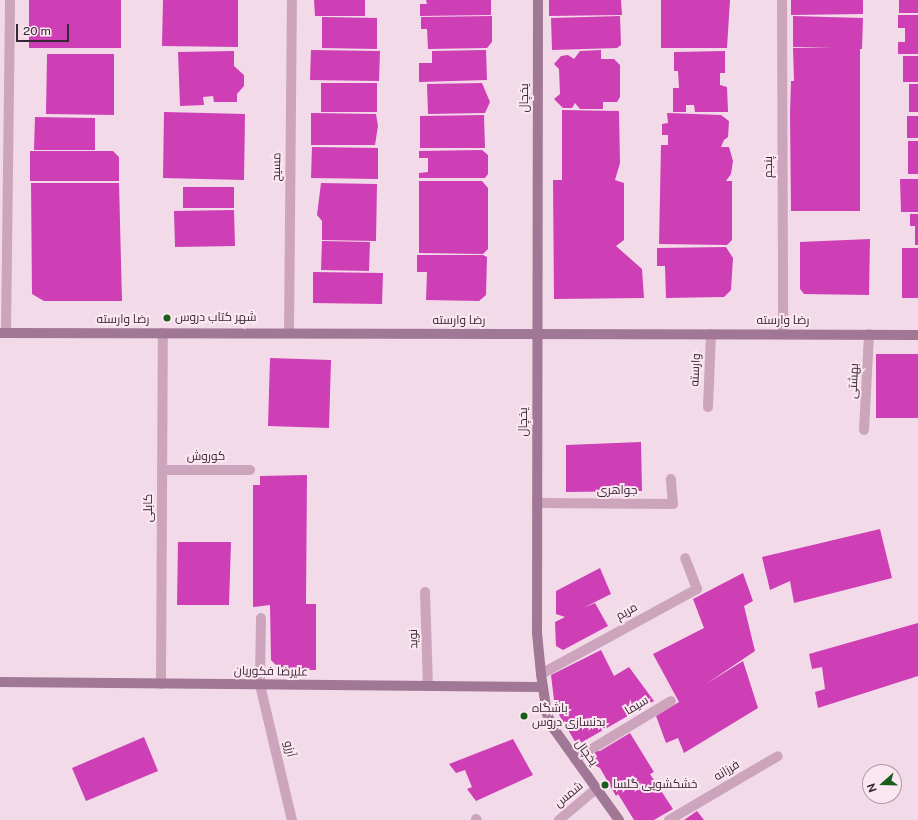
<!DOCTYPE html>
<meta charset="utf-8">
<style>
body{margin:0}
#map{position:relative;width:918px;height:820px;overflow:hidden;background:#f3dae8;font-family:"Public Sans",Cairo,sans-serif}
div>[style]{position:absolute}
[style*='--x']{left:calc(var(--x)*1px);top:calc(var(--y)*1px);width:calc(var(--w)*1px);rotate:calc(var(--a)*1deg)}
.building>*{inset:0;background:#ce3eb5}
.street>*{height:10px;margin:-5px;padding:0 5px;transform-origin:5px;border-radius:5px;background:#cca5bd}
.secondary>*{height:10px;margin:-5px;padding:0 5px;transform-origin:5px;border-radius:5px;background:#a07794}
.dots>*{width:11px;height:11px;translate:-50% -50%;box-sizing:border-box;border:2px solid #fbe7f1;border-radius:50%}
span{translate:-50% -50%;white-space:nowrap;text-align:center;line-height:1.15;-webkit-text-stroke:4px #fbe7f1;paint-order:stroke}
.street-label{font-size:12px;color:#382734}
.poi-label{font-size:12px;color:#382734}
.left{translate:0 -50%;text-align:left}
.north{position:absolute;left:862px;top:764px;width:40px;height:40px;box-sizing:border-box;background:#fbe7f1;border:1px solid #ad9aa5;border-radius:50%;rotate:250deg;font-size:11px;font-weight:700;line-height:16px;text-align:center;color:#382734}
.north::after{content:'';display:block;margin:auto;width:14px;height:18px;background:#1a5c1a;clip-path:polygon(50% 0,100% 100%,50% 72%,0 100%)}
.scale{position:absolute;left:16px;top:24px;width:53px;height:18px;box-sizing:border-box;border:2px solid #382734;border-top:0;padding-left:5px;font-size:12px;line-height:14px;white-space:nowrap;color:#382734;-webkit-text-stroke:3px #fbe7f1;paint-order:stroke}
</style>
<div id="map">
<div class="building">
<i style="clip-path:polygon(29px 0,121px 0,121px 48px,29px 48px)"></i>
<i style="clip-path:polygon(163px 0,238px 0,238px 47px,162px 46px)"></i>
<i style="clip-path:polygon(314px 0,365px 0,365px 16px,315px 16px)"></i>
<i style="clip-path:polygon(426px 0,491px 0,491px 15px,420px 16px,420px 4px,427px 4px)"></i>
<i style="clip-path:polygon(549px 0,621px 0,622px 15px,549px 16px)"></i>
<i style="clip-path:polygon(661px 0,730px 0,727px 48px,661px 48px)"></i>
<i style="clip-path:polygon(791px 0,863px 0,863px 14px,791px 15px)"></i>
<i style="clip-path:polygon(899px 0,918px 0,918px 13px,899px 13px)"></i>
<i style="clip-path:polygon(898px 15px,918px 15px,918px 54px,898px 54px,898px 42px,905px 42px,905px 28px,898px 28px)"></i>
<i style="clip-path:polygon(492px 16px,492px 42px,487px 48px,428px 49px,427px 29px,421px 29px,421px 17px)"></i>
<i style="clip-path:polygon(620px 16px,621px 45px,617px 48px,552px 50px,551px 18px)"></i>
<i style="clip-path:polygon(793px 16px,863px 18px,862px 49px,860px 49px,860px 211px,791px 211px,790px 113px,791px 81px,794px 81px,793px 48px,833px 48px,793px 47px)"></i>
<i style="clip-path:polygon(322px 17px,377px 18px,377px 49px,322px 48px)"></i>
<i style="clip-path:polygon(311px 50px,380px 51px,379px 81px,310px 80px)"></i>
<i style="clip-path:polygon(486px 50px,487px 80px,419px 82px,419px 63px,432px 63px,432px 51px)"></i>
<i style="clip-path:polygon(601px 50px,601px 59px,614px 59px,620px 65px,620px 97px,617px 102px,603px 102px,603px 109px,580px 109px,575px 103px,572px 108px,563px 108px,554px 99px,560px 94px,559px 69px,554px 64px,561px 56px,568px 55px,574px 59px,580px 51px)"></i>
<i style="clip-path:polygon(234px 51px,234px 66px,244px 75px,244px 86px,237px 94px,237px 102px,214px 102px,213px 96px,203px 97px,204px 105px,180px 106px,178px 52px)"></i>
<i style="clip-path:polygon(725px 51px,725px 73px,720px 73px,720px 85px,727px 87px,728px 112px,695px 112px,694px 105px,686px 105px,686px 112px,673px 112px,673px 88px,679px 88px,678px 71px,674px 71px,674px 52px)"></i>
<i style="clip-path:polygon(47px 54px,114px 54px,114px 115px,46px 114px)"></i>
<i style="clip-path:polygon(903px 56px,918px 56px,918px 82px,903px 82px)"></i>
<i style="clip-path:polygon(321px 83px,377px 83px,377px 112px,321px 112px)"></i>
<i style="clip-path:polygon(482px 83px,490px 102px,485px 113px,428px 114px,427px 84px)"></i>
<i style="clip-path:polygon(909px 84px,918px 84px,918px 112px,909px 112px)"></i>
<i style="clip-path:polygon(562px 110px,619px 111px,620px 163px,615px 180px,624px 183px,624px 240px,616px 246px,642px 269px,644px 298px,554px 299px,553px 180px,562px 180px)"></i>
<i style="clip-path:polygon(164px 112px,245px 114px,244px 180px,163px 178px)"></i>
<i style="clip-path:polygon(311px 113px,376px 114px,378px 126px,375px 145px,311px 145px)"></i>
<i style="clip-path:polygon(667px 113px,721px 115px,729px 121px,728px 137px,724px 140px,721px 147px,729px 147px,733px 161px,731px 174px,726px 181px,732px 181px,732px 240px,727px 245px,659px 244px,661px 145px,668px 145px,668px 135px,662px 135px,662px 124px,668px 123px)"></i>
<i style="clip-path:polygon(484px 115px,485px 148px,420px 148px,420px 116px)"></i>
<i style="clip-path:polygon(907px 116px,918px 116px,918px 138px,907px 138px)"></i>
<i style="clip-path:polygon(35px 117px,95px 118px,95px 150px,34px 150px)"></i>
<i style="clip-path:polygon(908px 141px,918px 141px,918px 174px,908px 174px)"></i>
<i style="clip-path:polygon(312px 147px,378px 148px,378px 179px,311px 178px)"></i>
<i style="clip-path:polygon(482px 150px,488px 155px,488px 174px,485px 178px,419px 178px,419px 173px,428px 172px,428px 158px,419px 158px,419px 151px)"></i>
<i style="clip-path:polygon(30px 151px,113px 151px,119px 157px,119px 181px,30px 181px)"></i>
<i style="clip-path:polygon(900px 179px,918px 179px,918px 212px,901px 212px)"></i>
<i style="clip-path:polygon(419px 181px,482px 181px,488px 188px,488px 249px,483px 254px,419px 253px)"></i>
<i style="clip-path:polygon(31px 183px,119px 183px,122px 301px,44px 301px,32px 294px)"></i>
<i style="clip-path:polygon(321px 183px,377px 184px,376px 241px,322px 240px,322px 221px,317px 215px)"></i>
<i style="clip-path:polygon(183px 187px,234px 187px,234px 208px,183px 208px)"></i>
<i style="clip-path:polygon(234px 210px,235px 246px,175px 247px,174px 211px)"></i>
<i style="clip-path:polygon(910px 214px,918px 214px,918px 245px,915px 245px,915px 226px,910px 226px)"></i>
<i style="clip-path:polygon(870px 239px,869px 295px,804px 294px,800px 289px,800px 242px)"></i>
<i style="clip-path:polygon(322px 241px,370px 242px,369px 271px,321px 270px)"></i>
<i style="clip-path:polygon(726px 247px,733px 258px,731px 290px,724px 297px,666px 298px,665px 266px,657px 266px,657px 248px)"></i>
<i style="clip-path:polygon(902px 248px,918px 248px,918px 298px,902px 298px)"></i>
<i style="clip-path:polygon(417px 255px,483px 255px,487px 257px,486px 295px,479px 301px,426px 300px,427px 272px,417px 272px)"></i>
<i style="clip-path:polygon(313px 272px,383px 273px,382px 304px,313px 303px)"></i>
<i style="clip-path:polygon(876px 354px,918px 354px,918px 418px,876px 418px)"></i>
<i style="clip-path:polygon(270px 358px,331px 360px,329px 428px,268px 426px)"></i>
<i style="clip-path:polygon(641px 442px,642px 491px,566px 492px,566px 445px)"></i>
<i style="clip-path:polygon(307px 475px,306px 604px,316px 604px,316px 670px,281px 670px,271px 660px,270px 605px,253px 607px,253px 485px,260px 485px,260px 476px)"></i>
<i style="clip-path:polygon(880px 529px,892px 578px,794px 603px,790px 581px,770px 590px,762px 557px)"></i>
<i style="clip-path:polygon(178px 542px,231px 542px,229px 605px,177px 605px)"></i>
<i style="clip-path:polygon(600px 568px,611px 594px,583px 608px,595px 603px,608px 626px,563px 650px,556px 646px,555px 622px,565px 617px,556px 614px,556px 591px)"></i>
<i style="clip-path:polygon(743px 573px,753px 601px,744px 606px,755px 651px,706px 684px,743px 661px,758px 708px,684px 753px,678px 738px,666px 743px,656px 716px,679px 702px,653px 654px,704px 628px,693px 599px)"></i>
<i style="clip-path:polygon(918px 623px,918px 676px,818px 708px,815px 692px,825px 689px,822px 667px,812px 669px,809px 654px)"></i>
<i style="clip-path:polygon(601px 650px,614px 676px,629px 667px,654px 701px,577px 745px,555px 708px,551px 675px)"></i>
<i style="clip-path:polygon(630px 733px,654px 772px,650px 774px,673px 809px,654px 820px,634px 820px,618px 794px,616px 796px,600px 768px,592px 764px,590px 759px,596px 751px,600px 751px)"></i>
<i style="clip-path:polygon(144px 737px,158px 771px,86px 801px,72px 768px)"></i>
<i style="clip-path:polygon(513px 739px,533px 775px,476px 801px,467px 789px,472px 787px,465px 770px,456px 773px,449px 764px)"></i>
<i style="clip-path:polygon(697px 811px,704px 820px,684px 820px)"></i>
</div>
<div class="street">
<i style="--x:782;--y:0;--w:334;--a:89.8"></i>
<i style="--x:6;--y:333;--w:333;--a:-89.3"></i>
<i style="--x:289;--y:333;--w:333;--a:-89.5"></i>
<i style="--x:708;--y:407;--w:73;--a:-87.6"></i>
<i style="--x:864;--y:430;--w:96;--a:-87"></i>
<i style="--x:162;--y:470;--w:88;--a:0"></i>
<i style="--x:537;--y:503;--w:136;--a:0.4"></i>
<i style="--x:673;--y:504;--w:25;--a:-95"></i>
<i style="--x:425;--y:592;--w:94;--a:88.2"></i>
<i style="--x:261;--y:618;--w:67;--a:90.9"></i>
<i style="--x:260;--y:685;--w:139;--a:76.7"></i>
<i style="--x:541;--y:674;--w:178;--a:-28.6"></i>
<i style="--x:697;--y:589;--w:33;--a:-111"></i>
<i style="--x:161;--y:684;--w:351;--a:-89.7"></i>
<i style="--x:575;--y:759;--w:112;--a:-31.1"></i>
<i style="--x:476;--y:819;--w:1;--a:45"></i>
<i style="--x:559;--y:820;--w:48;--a:-40"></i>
<i style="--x:669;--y:820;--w:126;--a:-30.4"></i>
</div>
<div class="secondary">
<i style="--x:538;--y:0;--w:633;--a:90.09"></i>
<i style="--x:537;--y:633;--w:41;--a:84.4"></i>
<i style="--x:541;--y:674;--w:40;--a:81.5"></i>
<i style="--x:547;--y:714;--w:17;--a:65"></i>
<i style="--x:554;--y:729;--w:112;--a:54.5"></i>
<i style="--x:0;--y:333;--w:918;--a:0.12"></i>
<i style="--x:0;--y:682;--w:542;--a:0.53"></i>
</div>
<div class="dots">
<i style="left:167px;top:318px;background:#1a5c1a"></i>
<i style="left:524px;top:716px;background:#1a5c1a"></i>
<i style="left:605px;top:785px;background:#1a5c1a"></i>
</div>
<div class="street-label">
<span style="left:525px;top:98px;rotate:-90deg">یخچال</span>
<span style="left:277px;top:167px;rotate:-89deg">مسیح</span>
<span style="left:769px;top:167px;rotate:-90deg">پنجم</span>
<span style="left:123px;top:320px">رضا وارسته</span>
<span style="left:459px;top:321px">رضا وارسته</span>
<span style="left:783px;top:321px">رضا وارسته</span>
<span style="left:696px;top:370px;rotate:-87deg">وارسته</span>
<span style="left:854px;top:381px;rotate:-87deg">بهشتی</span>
<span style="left:524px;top:422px;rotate:-90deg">یخچال</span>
<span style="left:206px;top:457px">کوروش</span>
<span style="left:617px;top:491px">جواهری</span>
<span style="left:149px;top:508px;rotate:-90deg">کابلی</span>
<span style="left:627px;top:612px;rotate:-29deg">مریم</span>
<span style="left:414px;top:639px;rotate:-91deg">نوید</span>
<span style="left:271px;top:672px;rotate:1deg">علیرضا فکوریان</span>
<span style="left:637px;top:706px;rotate:-31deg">سیما</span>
<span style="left:289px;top:749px;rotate:77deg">آرزو</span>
<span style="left:586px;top:753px;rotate:54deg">یخچال</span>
<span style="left:727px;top:771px;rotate:-31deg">فرزانه</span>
<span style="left:569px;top:795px;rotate:-39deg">شمس</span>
</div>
<div class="poi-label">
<span class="left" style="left:175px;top:318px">شهر کتاب دروس</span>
<span class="left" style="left:532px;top:716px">باشگاه<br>بدنسازی دروس</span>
<span class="left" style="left:613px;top:785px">خشکشویی گلسا</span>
</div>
<div class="north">N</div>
<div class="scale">20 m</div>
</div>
